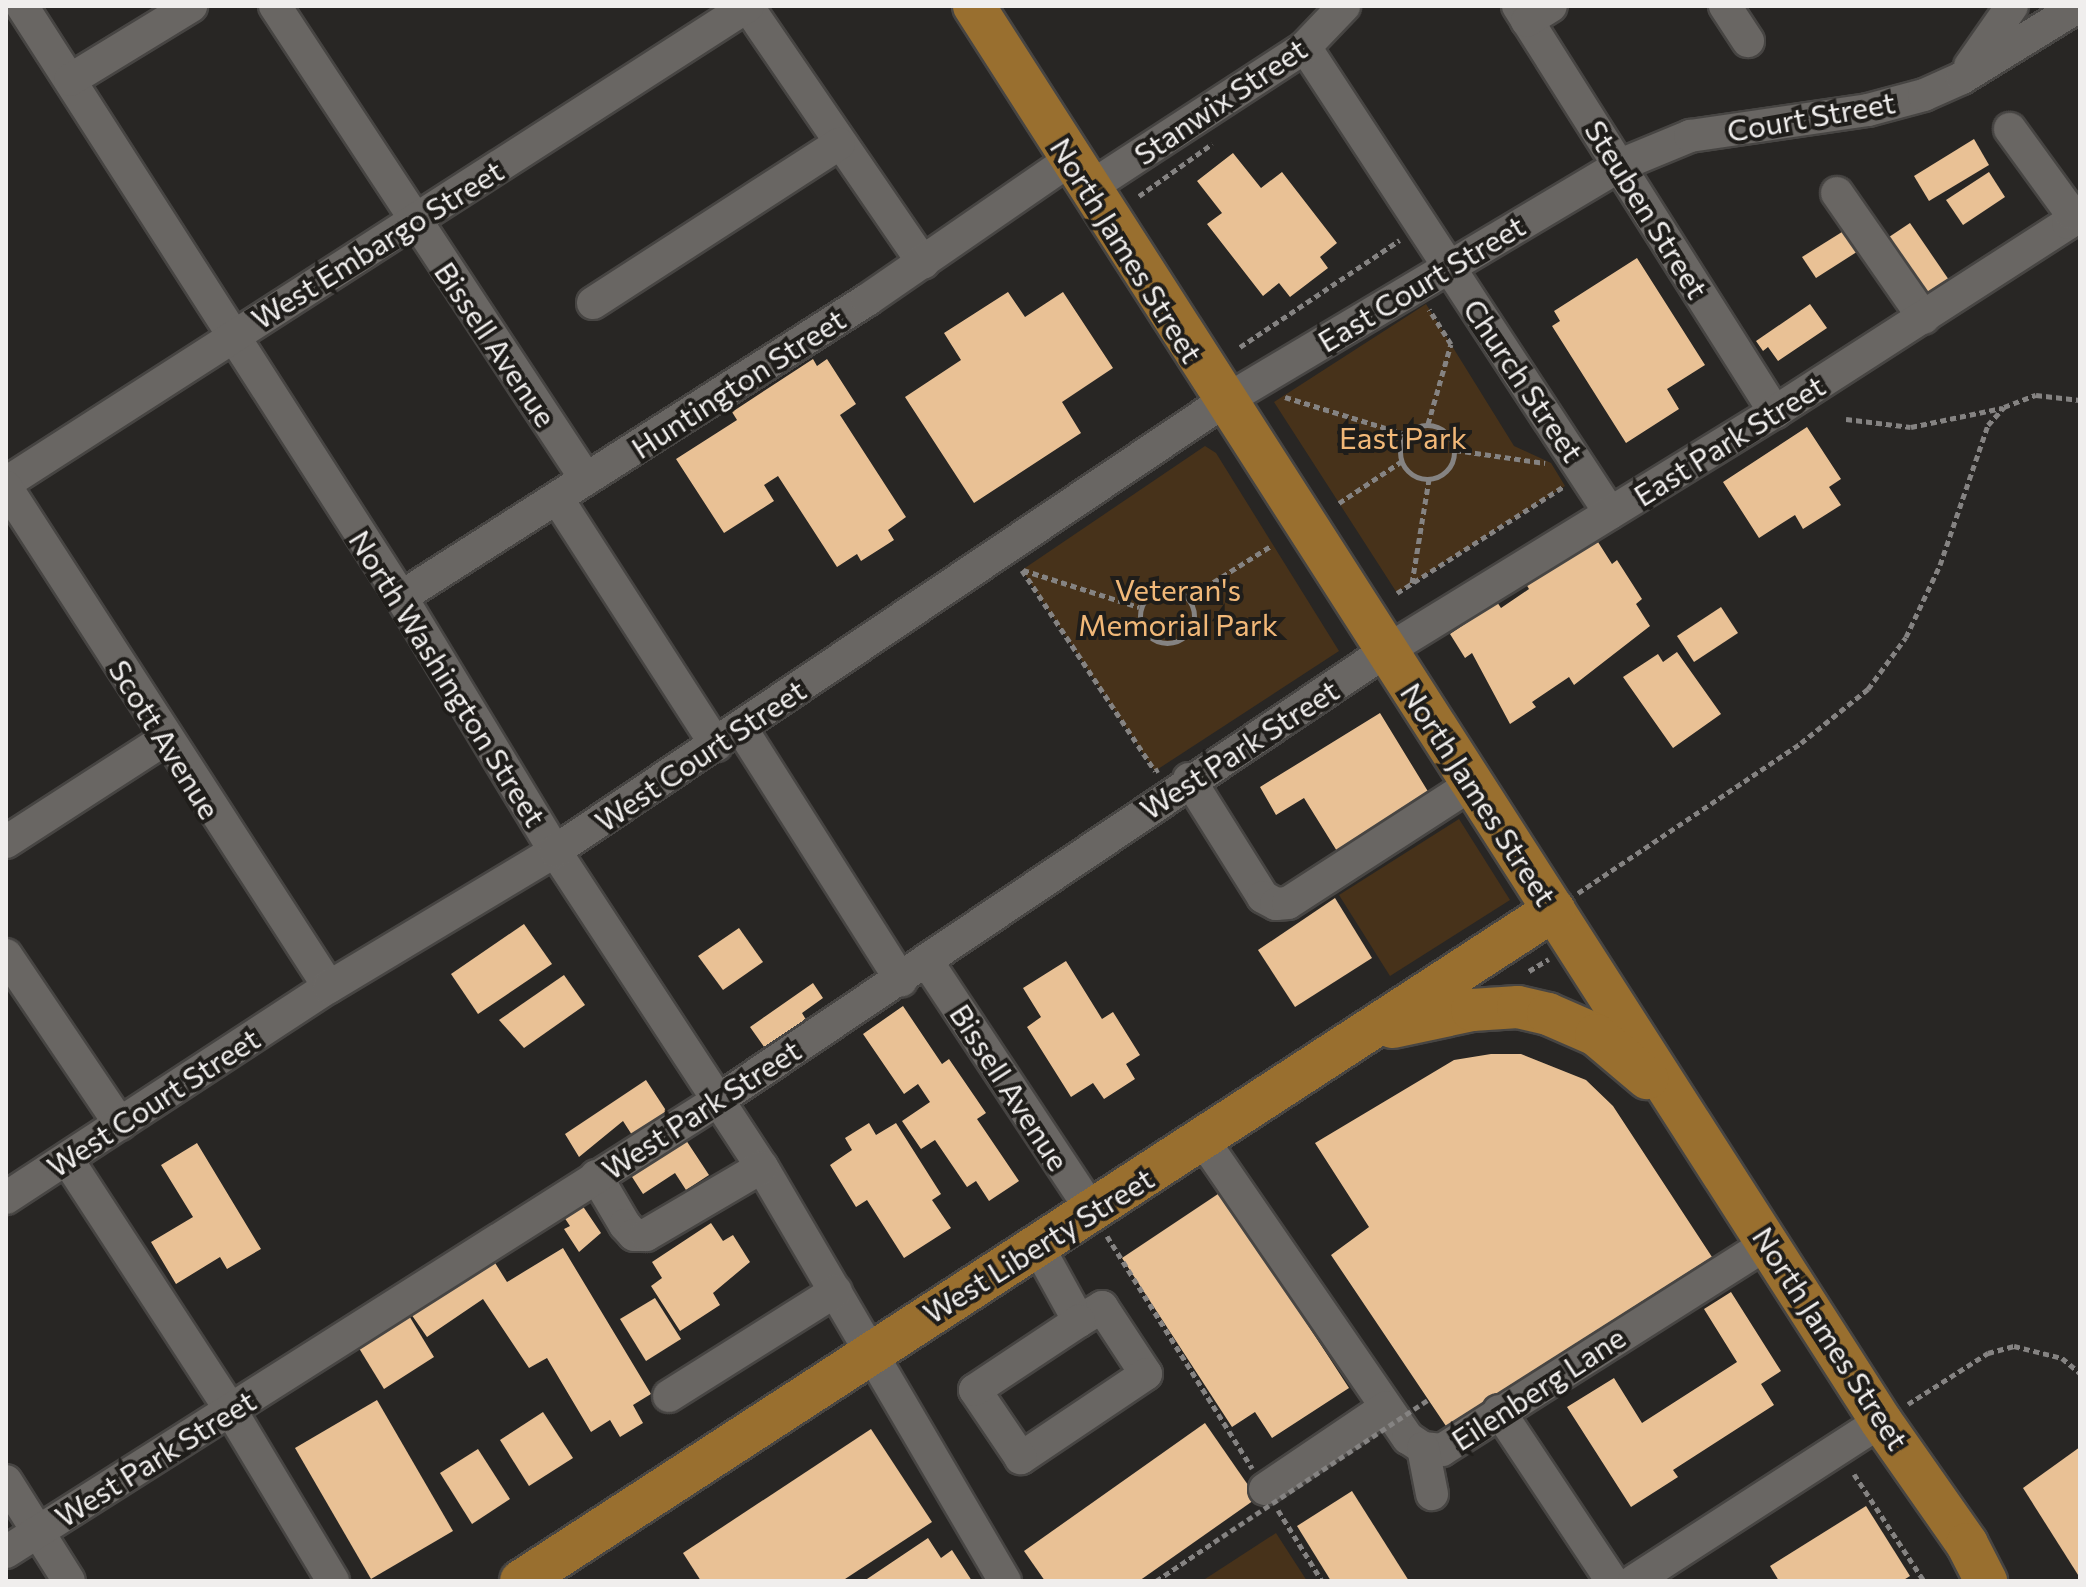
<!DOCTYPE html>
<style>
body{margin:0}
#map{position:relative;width:2086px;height:1587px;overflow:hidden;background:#282624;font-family:Commissioner,sans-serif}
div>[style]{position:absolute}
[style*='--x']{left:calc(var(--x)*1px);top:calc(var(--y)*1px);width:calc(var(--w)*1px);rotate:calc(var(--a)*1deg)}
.green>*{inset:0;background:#47321a}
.building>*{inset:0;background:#e9c195}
.path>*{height:5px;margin-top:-2.5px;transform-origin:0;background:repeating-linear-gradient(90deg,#858382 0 6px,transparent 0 10px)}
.path>.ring{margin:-2.5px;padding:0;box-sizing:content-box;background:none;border:5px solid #858382;border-radius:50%}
.roads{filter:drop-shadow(2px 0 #474543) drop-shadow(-2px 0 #474543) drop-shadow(0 2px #474543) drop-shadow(0 -2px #474543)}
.minor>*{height:32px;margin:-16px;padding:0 16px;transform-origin:16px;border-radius:16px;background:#696663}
.major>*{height:42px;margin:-21px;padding:0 21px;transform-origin:21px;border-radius:21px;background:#996f2f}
.path-bridge>*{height:5px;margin-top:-2.5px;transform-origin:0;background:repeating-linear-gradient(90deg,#858382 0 6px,transparent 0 10px)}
span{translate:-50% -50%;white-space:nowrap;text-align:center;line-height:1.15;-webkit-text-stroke:8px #1f1d1a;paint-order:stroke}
.street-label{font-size:30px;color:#f0eeed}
.park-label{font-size:30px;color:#f1b878}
.frame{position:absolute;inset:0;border:8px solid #f0eeed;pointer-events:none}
</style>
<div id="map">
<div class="green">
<i style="clip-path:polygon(1426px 304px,1514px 446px,1551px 463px,1565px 486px,1397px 593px,1274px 402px)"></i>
<i style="clip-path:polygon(1205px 446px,1216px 453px,1339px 651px,1155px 771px,1022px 570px)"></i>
<i style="clip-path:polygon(1459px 819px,1510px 900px,1390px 976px,1339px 895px)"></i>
<i style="clip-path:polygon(1276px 1533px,1307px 1581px,1202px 1581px)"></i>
</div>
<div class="building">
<i style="clip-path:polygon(1974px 139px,1989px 165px,1929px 201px,1914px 176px)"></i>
<i style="clip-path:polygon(1233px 153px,1261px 188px,1282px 172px,1337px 243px,1320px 257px,1328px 268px,1290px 297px,1279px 283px,1263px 296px,1207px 224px,1222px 213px,1197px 181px)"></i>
<i style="clip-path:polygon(1989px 172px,2005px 197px,1963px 225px,1946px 200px)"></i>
<i style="clip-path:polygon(1910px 223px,1949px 280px,1925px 296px,1883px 241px)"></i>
<i style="clip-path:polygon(1850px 227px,1863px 248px,1816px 278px,1802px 257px)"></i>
<i style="clip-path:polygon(1637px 258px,1705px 365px,1667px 389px,1679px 409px,1626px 443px,1552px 326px,1560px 321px,1554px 311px)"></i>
<i style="clip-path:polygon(1008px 292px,1025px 317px,1063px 292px,1113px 368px,1062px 402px,1081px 433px,974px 503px,905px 397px,961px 360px,944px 333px)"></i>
<i style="clip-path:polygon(1810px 304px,1827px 328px,1778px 361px,1768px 347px,1763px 351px,1756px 341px)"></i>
<i style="clip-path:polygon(813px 359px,817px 366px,827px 359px,856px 404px,840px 415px,906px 517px,888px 530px,894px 540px,861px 561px,857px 554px,837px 567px,778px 476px,764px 485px,774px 501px,724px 533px,676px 459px,737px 420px,732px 412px)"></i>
<i style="clip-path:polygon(1807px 427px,1841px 479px,1829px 487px,1841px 505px,1803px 529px,1795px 515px,1759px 538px,1723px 482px)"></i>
<i style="clip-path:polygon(1598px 542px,1612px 564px,1617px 560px,1642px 599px,1636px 604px,1650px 626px,1574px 685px,1569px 677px,1532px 702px,1536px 707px,1510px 724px,1472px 653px,1465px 658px,1450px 634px,1497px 602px,1501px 608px,1529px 589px,1526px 584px)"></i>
<i style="clip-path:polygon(1721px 607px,1738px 633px,1694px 662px,1677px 636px)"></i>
<i style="clip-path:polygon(1677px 652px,1721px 714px,1673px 748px,1623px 677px,1658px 654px,1663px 662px)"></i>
<i style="clip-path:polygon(1380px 713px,1432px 798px,1340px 856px,1304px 798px,1276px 815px,1260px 787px)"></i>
<i style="clip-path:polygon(1335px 898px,1372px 958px,1295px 1007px,1258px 950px)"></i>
<i style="clip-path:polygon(524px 924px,552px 964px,478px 1014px,451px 974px)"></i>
<i style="clip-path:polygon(739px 928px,763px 962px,723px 990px,698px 956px)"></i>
<i style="clip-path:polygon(1066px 961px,1102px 1019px,1113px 1012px,1140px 1055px,1126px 1064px,1135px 1079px,1104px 1099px,1093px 1083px,1071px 1097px,1027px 1027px,1041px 1017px,1023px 988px)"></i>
<i style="clip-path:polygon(564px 975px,585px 1005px,524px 1048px,499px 1020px)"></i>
<i style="clip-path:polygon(813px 983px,823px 998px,802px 1013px,808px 1023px,767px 1051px,750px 1027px)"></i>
<i style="clip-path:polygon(903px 1006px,942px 1064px,949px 1059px,986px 1113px,977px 1119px,1019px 1181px,989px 1201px,976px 1181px,967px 1187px,935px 1140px,921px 1149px,902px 1121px,930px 1102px,918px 1084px,904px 1094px,863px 1034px)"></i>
<i style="clip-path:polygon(1491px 1054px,1521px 1054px,1586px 1080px,1613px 1106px,1712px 1257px,1446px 1426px,1331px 1255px,1369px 1227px,1315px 1143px,1454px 1060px)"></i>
<i style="clip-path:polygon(646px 1080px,667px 1112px,632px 1135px,623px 1121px,579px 1157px,565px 1134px)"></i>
<i style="clip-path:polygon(869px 1123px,876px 1135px,896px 1123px,941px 1194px,932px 1200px,951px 1228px,904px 1258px,867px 1200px,856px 1207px,830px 1165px,852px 1150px,845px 1138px)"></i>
<i style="clip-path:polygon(680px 1131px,709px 1175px,686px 1190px,675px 1173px,643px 1194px,625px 1166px)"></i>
<i style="clip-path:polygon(197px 1143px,261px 1249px,227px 1269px,220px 1257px,176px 1284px,151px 1242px,193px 1217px,161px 1165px)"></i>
<i style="clip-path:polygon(1221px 1192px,1349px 1388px,1272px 1438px,1255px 1412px,1232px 1427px,1122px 1258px)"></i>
<i style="clip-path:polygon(580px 1202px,601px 1233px,579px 1252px,564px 1229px,570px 1226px,562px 1214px)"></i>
<i style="clip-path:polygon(711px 1223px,723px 1241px,733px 1235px,750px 1262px,713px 1293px,720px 1305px,680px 1331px,651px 1286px,662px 1278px,652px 1262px)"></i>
<i style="clip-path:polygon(563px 1248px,651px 1394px,633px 1405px,643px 1423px,620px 1437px,610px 1420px,591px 1432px,547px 1358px,529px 1368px,483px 1299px,427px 1337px,411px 1314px,492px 1258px,507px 1282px)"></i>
<i style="clip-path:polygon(1731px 1292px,1781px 1371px,1761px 1384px,1774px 1405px,1673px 1470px,1678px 1477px,1631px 1507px,1567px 1407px,1614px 1378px,1642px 1423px,1737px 1362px,1704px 1309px)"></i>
<i style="clip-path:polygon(655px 1298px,681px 1339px,646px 1361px,620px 1319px)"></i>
<i style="clip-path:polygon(408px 1314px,434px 1357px,384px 1389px,357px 1345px)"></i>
<i style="clip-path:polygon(377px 1400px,453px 1531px,371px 1579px,295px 1448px)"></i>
<i style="clip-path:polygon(543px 1412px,573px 1458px,529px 1486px,500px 1440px)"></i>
<i style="clip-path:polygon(1205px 1423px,1257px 1498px,1139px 1581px,1045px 1581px,1024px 1551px)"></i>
<i style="clip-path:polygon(871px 1429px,932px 1522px,842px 1581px,701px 1581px,683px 1553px)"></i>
<i style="clip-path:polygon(2080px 1447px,2080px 1578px,2023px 1488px)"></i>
<i style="clip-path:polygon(478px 1449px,510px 1499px,472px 1524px,440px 1473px)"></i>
<i style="clip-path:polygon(1352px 1491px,1409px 1581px,1331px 1581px,1297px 1526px)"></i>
<i style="clip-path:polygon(1866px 1506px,1910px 1576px,1902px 1581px,1779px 1581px,1770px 1566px)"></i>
<i style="clip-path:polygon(928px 1538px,941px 1558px,952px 1550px,972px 1581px,864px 1581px)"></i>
</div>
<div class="path">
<i style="--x:1139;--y:196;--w:90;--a:-35.5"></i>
<i style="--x:1240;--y:347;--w:192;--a:-33.8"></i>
<i style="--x:1285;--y:397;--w:126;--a:17.1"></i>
<i style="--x:1846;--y:419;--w:65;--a:7"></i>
<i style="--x:1911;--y:427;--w:93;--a:-11.8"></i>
<i style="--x:1428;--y:424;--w:83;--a:-74"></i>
<i style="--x:1451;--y:344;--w:41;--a:-122.2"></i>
<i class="ring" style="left:1400px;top:425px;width:49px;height:49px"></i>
<i style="--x:1455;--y:450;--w:91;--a:8.2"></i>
<i style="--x:1339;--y:503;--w:76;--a:-33.7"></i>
<i style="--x:1022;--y:570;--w:241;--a:56.5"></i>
<i style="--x:1155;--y:771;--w:4;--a:-27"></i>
<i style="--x:1023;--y:570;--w:122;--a:17.7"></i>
<i style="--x:1412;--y:583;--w:105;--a:-80.7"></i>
<i class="ring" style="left:1140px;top:589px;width:49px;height:49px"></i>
<i style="--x:1397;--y:593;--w:197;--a:-32.6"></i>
<i style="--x:1188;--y:598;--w:98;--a:-32.1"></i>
<i style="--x:1578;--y:893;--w:269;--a:-33.9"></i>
<i style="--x:1801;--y:743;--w:86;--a:-38.9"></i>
<i style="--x:1868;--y:689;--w:64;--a:-53.8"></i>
<i style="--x:1906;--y:637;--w:80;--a:-64.7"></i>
<i style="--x:1940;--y:565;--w:148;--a:-71.1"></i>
<i style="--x:1988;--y:425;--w:24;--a:-48"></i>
<i style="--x:2004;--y:407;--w:34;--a:-21"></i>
<i style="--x:2036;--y:395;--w:44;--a:6.5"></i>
<i style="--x:1529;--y:971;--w:23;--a:-31"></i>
<i style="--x:1107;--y:1236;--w:274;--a:58"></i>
<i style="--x:1908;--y:1404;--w:95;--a:-32.5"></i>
<i style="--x:1988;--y:1353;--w:27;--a:-15"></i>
<i style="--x:2014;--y:1346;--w:49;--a:14"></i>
<i style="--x:2062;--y:1358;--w:23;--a:40"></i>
<i style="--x:1854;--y:1474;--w:128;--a:56.8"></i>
<i style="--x:1278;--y:1510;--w:84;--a:58.2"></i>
<i style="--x:1156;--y:1581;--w:70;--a:-33.9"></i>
</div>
<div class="roads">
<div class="minor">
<i style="--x:22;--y:6;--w:702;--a:57.33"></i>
<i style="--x:401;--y:597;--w:297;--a:58.8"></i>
<i style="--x:555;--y:851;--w:378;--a:56.8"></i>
<i style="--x:762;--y:1167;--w:480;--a:59.6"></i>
<i style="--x:275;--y:6;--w:566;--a:56.67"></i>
<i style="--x:1518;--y:6;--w:481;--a:57.7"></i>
<i style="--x:1725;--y:6;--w:42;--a:56.7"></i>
<i style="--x:748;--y:7;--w:310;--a:55.6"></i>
<i style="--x:1527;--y:21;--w:28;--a:-32"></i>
<i style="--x:1305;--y:47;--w:557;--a:56.79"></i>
<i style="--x:1970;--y:66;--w:73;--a:-55"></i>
<i style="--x:70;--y:80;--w:142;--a:-31.4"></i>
<i style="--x:1089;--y:188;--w:258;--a:-33.1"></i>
<i style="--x:1305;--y:47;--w:57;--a:-46.4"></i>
<i style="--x:1837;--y:193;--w:152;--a:55.2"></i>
<i style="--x:593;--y:303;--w:293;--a:-32.9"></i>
<i style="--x:6;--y:483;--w:882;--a:-32.74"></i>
<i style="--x:6;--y:487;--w:595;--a:57.14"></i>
<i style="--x:557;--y:498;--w:294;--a:57.2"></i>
<i style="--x:401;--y:597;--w:553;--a:-32.51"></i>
<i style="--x:867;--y:300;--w:247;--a:-34.6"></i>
<i style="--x:741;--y:728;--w:299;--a:57.6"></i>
<i style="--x:1189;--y:779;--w:139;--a:57.9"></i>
<i style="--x:1263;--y:897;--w:15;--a:28"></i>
<i style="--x:1276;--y:904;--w:12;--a:-5"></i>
<i style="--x:1288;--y:903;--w:223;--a:-32.9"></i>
<i style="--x:6;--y:842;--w:189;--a:-32.9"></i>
<i style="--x:6;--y:955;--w:204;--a:56"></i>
<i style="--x:928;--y:963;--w:297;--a:56.5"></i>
<i style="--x:1203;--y:1140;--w:362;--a:55.5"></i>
<i style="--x:1408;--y:1438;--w:18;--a:34"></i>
<i style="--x:1423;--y:1448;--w:19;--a:6"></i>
<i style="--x:1442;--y:1450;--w:388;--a:-32.4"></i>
<i style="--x:67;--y:1159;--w:301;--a:56.9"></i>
<i style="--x:231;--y:1411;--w:198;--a:59"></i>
<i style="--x:596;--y:1176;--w:57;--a:59.4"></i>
<i style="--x:625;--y:1225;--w:13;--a:48"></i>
<i style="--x:634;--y:1235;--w:12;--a:0"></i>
<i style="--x:646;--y:1235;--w:134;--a:-30.4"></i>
<i style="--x:6;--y:1198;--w:386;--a:-33.2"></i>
<i style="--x:329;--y:987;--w:264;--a:-31"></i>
<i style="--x:555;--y:851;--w:805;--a:-33.91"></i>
<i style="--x:1223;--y:402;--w:462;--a:-30.8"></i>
<i style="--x:1620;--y:165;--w:76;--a:-22.5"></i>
<i style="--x:1690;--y:136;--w:180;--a:-8.3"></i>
<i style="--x:1868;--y:110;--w:58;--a:-15"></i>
<i style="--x:1924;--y:95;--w:42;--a:-24.1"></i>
<i style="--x:1962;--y:78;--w:137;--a:-31.6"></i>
<i style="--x:1037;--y:1245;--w:87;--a:61.1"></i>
<i style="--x:1079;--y:1321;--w:27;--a:-31"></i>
<i style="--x:1102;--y:1307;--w:80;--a:56.7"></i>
<i style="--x:1146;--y:1374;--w:151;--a:146.1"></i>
<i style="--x:1021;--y:1458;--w:82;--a:-124.1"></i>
<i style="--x:975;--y:1390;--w:125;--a:-33.6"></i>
<i style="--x:669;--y:1396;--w:197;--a:-32.2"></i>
<i style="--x:1499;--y:1411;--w:204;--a:56.4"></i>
<i style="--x:1423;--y:1448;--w:47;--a:78.9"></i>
<i style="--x:6;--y:1481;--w:118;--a:57.8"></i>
<i style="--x:1265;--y:1489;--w:146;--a:-34.1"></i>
<i style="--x:6;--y:1552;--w:842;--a:-32.39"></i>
<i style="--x:717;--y:1101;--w:806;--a:-33.93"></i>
<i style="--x:1386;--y:651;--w:457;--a:-31.6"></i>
<i style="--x:1775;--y:412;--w:349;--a:-32.8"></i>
<i style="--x:2068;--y:223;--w:10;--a:-73"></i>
<i style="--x:2071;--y:213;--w:104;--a:-126"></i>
<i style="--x:1634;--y:1581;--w:294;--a:-32.9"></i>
</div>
<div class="major">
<i style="--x:974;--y:6;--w:1681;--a:57.34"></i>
<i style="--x:1881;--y:1421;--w:150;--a:55"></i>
<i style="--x:1967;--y:1544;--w:42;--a:62.8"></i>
<i style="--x:1393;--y:1027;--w:81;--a:-12.1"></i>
<i style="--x:1472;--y:1010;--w:46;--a:-3.7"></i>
<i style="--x:1518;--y:1007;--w:31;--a:13"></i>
<i style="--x:1548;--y:1014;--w:52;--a:23.6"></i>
<i style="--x:1596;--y:1035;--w:67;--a:40.1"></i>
<i style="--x:521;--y:1581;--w:1232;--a:-33.01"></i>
</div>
</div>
<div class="path-bridge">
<i style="--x:1214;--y:1542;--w:257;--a:-33.6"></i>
</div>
<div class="street-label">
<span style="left:1220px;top:101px;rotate:-34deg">Stanwix Street</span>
<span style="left:1811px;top:116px;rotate:-10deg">Court Street</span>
<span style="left:1647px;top:209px;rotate:58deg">Steuben Street</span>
<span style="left:377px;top:244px;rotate:-32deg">West Embargo Street</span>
<span style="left:1127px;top:250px;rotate:58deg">North James Street</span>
<span style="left:1421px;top:283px;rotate:-31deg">East Court Street</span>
<span style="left:496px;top:344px;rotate:56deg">Bissell Avenue</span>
<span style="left:1524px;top:380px;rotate:56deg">Church Street</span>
<span style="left:738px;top:383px;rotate:-33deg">Huntington Street</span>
<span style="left:1729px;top:440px;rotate:-32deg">East Park Street</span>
<span style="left:448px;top:678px;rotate:58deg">North Washington Street</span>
<span style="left:165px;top:739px;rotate:58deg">Scott Avenue</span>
<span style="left:1239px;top:749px;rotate:-33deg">West Park Street</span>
<span style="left:700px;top:755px;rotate:-34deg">West Court Street</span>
<span style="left:1479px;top:794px;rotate:57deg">North James Street</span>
<span style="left:1010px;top:1087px;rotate:57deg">Bissell Avenue</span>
<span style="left:153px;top:1102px;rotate:-33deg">West Court Street</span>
<span style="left:701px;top:1109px;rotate:-33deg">West Park Street</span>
<span style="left:1038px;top:1245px;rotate:-32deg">West Liberty Street</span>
<span style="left:1831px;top:1338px;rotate:57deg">North James Street</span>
<span style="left:1538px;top:1388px;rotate:-33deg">Eilenberg Lane</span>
<span style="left:155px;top:1458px;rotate:-32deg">West Park Street</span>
</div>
<div class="park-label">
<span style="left:1403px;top:437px">East Park</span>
<span style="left:1178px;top:606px">Veteran's<br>Memorial Park</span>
</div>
<div class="frame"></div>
</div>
